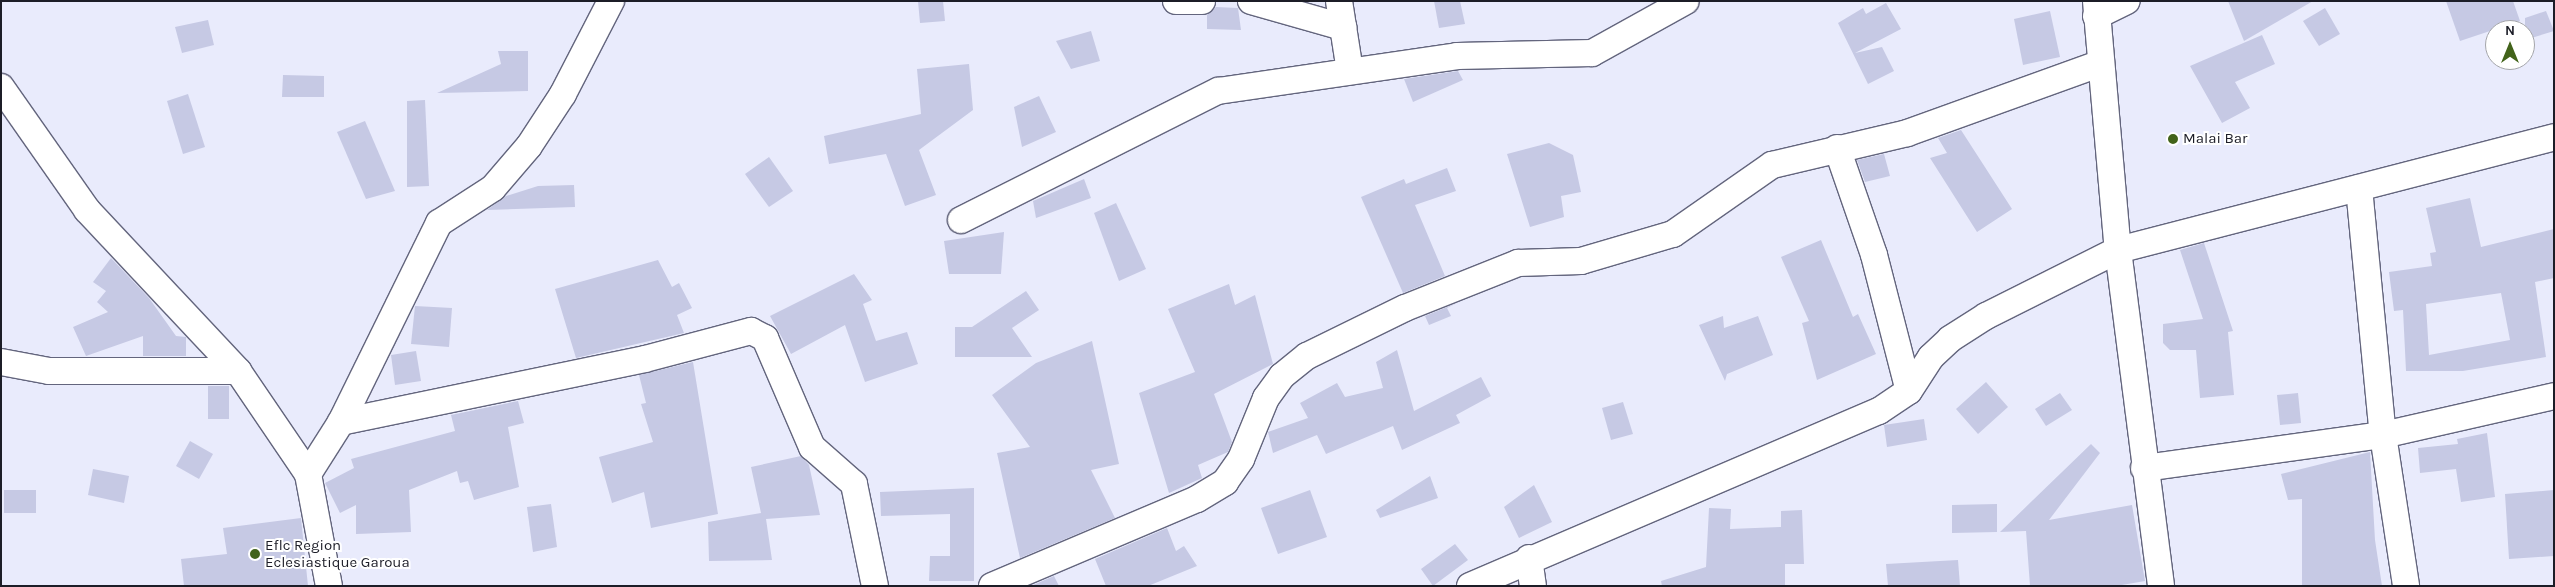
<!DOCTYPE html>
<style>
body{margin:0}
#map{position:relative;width:2555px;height:587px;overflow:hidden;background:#e9ebfc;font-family:Karla,sans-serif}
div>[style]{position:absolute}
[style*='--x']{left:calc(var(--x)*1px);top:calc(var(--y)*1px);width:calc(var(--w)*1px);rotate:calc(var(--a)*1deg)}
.building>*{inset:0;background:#c6c9e4}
.roads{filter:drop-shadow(1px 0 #63657d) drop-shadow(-1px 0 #63657d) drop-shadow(0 1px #63657d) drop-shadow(0 -1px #63657d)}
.minor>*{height:26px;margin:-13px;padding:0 13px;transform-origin:13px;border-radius:13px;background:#fff}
.dots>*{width:14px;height:14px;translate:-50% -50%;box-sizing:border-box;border:2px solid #fff;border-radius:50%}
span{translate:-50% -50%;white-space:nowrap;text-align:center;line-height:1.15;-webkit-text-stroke:4px #fff;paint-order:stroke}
.poi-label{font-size:15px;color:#1c1d27}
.left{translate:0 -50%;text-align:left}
.frame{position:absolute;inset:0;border:2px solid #1c1d27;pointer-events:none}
.north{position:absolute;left:2485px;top:20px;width:50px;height:50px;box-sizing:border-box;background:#fff;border:1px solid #a4a5a9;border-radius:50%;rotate:0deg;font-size:14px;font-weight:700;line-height:20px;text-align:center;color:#1c1d27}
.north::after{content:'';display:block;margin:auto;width:18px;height:22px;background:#42631a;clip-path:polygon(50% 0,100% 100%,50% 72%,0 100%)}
</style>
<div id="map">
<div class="building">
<i style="clip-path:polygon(918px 1px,943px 1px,945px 21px,920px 23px)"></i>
<i style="clip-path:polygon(1434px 1px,1460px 1px,1465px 24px,1439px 28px)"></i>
<i style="clip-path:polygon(2228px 1px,2313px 1px,2244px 41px)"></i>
<i style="clip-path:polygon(2446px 1px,2513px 1px,2520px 21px,2460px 41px)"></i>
<i style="clip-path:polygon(1886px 3px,1901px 29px,1855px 53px,1882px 47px,1894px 71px,1868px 84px,1838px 23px,1863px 8px,1866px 14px)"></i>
<i style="clip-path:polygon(1216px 7px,1238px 8px,1241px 30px,1207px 29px,1207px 15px)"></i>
<i style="clip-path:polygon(2325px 8px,2340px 34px,2319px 46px,2303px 21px)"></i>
<i style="clip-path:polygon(2050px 11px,2060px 57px,2023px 65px,2014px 19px)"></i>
<i style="clip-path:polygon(2546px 11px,2554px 31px,2525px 40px,2525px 18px)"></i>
<i style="clip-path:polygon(208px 20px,214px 45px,182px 53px,175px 27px)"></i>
<i style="clip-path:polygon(1091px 31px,1100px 61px,1071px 69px,1056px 41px)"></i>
<i style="clip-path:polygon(2262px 35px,2275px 64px,2235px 82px,2250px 108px,2222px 123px,2190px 66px)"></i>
<i style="clip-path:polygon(498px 51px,528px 51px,528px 91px,437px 93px,501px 64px)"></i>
<i style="clip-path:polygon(969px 64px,973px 110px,919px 150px,936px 195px,905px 206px,886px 154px,829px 164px,824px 136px,921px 114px,917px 69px)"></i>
<i style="clip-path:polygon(1458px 71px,1463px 80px,1413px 102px,1404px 79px)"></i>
<i style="clip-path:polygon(283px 75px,324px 76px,324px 97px,282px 97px)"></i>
<i style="clip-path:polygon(188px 94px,205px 147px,183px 154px,167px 101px)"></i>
<i style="clip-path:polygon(1039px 96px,1056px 132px,1022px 147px,1014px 107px)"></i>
<i style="clip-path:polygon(425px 100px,429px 186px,407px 187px,407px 101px)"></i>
<i style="clip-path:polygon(365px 121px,395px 191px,366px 199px,337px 132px)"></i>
<i style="clip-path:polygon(1961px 130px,2012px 209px,1977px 232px,1930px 158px,1947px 153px,1938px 138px)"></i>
<i style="clip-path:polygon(1549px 143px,1573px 155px,1581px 192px,1561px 196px,1564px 217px,1530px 227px,1507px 154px)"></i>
<i style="clip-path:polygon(1884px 154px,1890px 176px,1865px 182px,1857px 160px)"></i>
<i style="clip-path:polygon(769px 157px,793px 191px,769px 207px,745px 174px)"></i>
<i style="clip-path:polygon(1447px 168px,1456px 191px,1415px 205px,1445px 276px,1403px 293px,1361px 197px,1404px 179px,1406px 184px)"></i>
<i style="clip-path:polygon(1084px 179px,1091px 198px,1036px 218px,1033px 201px)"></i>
<i style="clip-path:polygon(574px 185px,575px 207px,487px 210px,506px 196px,538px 186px)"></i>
<i style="clip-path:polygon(evenodd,2470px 198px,2481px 247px,2554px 229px,2554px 278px,2535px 282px,2546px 357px,2463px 371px,2406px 371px,2403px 310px,2394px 311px,2389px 272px,2432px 266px,2430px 253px,2436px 252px,2426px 208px,2470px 198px,2501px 293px,2510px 340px,2429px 355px,2426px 304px,2501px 293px)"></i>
<i style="clip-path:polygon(1116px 203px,1146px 269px,1119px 281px,1094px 213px)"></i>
<i style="clip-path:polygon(1004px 232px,1001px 274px,949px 274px,944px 241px)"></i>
<i style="clip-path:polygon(1821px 240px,1853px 317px,1858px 314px,1876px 354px,1817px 380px,1802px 323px,1809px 321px,1781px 257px)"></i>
<i style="clip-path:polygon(2204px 243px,2233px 331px,2228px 332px,2234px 395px,2200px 398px,2196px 350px,2170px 350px,2163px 343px,2163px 324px,2203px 319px,2180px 250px)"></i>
<i style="clip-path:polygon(111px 258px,149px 298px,176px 336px,186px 337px,186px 356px,143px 356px,143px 336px,86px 356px,73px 327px,108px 312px,97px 302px,106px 291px,93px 282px)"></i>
<i style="clip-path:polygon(658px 260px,672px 287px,679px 283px,692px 308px,677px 315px,684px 333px,576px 358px,555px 289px)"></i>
<i style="clip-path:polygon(854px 274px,872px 300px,863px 304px,876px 341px,907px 332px,918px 364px,865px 382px,845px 325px,791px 354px,770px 316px)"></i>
<i style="clip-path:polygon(1229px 284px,1235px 305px,1255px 295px,1273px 364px,1214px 394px,1232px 442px,1228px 452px,1198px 465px,1202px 478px,1169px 493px,1139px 393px,1195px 372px,1168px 309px)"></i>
<i style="clip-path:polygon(1026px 291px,1039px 310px,1012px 328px,1032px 357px,955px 357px,955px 327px,972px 327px)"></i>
<i style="clip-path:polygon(1457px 303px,1447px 308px,1451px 316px,1429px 325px,1425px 316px)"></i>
<i style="clip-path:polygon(415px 306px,452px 308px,449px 347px,411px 344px)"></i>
<i style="clip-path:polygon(1723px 316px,1724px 328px,1758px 316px,1773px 355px,1727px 374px,1725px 381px,1699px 325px)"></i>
<i style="clip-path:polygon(1092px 341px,1119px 464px,1091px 470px,1115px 518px,1020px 558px,997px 453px,1030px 447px,992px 395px,1036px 363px)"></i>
<i style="clip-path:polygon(1397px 350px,1414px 411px,1481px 377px,1491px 396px,1456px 415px,1460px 423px,1402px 450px,1393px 426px,1326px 454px,1317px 435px,1273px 453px,1268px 432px,1308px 418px,1300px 403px,1337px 383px,1345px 397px,1383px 388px,1376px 362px)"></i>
<i style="clip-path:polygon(416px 351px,421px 381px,395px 385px,391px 355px)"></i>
<i style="clip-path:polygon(693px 362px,718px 514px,651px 528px,644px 492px,612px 503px,599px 457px,653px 442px,641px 404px,646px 403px,639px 375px)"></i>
<i style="clip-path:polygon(1986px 382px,2008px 407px,1978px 434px,1956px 409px)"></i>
<i style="clip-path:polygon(208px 386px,229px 386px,229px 419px,208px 419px)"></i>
<i style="clip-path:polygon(2060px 393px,2072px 410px,2046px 426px,2035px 409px)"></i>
<i style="clip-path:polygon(2298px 393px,2301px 423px,2280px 425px,2277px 395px)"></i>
<i style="clip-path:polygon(518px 401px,524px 423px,508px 427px,519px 487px,474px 500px,468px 481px,460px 483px,457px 471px,409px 490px,411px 532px,356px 534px,356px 505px,340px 513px,325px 483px,354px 468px,351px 459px,455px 431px,451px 415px)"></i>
<i style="clip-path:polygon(1623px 402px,1633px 434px,1611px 440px,1602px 408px)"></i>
<i style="clip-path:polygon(1924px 419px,1927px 440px,1887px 447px,1884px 425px)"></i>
<i style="clip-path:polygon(2487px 433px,2495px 497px,2461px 502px,2456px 469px,2420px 473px,2418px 448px,2458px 444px,2457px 439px)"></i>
<i style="clip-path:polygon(190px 441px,213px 454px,199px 479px,176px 466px)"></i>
<i style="clip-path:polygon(2091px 444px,2100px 453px,2049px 520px,2132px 505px,2145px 581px,2116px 586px,2030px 586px,2026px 531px,2000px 532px)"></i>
<i style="clip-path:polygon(2370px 452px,2375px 540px,2382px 586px,2302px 586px,2302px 499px,2288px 500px,2281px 474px)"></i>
<i style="clip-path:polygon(801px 456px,809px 465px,820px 515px,766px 519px,772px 560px,709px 561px,708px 522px,761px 513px,751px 467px)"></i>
<i style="clip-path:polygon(93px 469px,129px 476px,124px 503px,88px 495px)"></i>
<i style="clip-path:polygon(1430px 476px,1438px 498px,1380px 518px,1376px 510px)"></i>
<i style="clip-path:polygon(1534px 485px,1552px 522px,1519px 538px,1504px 507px)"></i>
<i style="clip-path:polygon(974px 488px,974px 581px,929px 581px,930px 556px,950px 556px,950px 514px,881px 516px,880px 492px)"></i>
<i style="clip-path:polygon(4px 490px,36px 490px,36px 513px,4px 513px)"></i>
<i style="clip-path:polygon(1310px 490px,1327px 537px,1278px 554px,1261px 508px)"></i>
<i style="clip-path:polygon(2554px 490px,2554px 556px,2509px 559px,2505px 494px)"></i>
<i style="clip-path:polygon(551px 504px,557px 547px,533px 552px,527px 507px)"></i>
<i style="clip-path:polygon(1997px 504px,1997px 532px,1952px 533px,1952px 505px)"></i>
<i style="clip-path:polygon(1709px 508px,1731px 509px,1730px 529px,1781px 527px,1781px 511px,1802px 510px,1804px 564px,1785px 564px,1785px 586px,1662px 586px,1661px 581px,1706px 567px)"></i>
<i style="clip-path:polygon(301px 518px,308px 586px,184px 586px,181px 559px,227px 554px,223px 528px)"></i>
<i style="clip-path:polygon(1167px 528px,1176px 551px,1184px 546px,1197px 566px,1148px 586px,1106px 586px,1095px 559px)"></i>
<i style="clip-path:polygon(1455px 544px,1468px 560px,1433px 586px,1421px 569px)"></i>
<i style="clip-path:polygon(1958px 560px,1960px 586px,1888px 586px,1886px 564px)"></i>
<i style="clip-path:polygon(1054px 576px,1059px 586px,1031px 586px)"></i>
</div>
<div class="roads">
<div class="minor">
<i style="--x:1176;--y:1;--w:26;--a:0"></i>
<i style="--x:1251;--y:1;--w:96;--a:15.8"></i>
<i style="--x:1339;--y:1;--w:71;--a:81.1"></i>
<i style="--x:2096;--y:1;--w:250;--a:85"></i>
<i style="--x:2118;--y:250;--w:339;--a:82.7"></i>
<i style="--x:2096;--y:16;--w:34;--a:-26"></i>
<i style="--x:1;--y:87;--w:150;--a:55"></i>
<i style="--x:87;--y:210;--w:221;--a:46.8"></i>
<i style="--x:238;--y:371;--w:125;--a:55.8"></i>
<i style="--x:308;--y:474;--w:114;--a:79.4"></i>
<i style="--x:1837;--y:148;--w:113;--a:70.9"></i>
<i style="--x:1874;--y:255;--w:140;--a:75.6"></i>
<i style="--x:2359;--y:188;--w:248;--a:84.5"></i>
<i style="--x:2383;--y:435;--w:153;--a:81.3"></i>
<i style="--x:961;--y:220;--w:288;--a:-26.7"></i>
<i style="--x:1218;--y:91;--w:242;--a:-8.3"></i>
<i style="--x:1457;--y:56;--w:135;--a:-1.3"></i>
<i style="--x:1592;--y:53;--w:107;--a:-29"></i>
<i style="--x:1;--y:362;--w:49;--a:10.6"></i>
<i style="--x:49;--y:371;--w:189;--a:0"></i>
<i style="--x:341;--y:422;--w:310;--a:-11.7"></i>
<i style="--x:645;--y:359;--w:110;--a:-14.8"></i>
<i style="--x:751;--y:331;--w:16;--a:27"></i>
<i style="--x:765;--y:338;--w:119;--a:66.7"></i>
<i style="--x:812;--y:447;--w:56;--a:41.4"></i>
<i style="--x:854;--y:484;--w:104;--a:78.4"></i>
<i style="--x:2144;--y:468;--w:241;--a:-7.9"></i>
<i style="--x:2383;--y:435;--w:175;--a:-12.8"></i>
<i style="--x:308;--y:474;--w:62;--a:-57.6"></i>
<i style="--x:341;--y:422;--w:222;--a:-63.8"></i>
<i style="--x:439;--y:223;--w:64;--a:-32.9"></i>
<i style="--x:493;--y:188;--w:55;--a:-49.4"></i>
<i style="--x:529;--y:146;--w:62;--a:-56.8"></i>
<i style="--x:563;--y:94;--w:105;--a:-62.7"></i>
<i style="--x:1529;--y:558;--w:28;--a:82"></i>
<i style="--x:992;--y:586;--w:223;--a:-23"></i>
<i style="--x:1197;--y:499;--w:33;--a:-31"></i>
<i style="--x:1225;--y:482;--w:28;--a:-55"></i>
<i style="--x:1241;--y:459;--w:66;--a:-67.7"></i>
<i style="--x:1266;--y:398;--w:27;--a:-54"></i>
<i style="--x:1282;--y:376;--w:32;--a:-39"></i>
<i style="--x:1307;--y:356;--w:109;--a:-26.1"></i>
<i style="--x:1405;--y:308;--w:122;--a:-21.7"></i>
<i style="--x:1518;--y:263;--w:63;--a:-1.8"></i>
<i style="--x:1581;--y:261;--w:96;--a:-16.4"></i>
<i style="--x:1673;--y:234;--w:121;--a:-34.9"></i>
<i style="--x:1772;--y:165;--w:139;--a:-13.3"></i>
<i style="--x:1907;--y:133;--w:204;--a:-19.8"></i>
<i style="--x:1470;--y:586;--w:445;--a:-23.2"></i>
<i style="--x:1879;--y:411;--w:36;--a:-34"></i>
<i style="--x:1909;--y:391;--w:40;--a:-57.1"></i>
<i style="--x:1931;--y:357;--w:26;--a:-43"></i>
<i style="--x:1950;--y:339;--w:43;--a:-32.6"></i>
<i style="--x:1986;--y:316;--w:148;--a:-26.6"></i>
<i style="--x:2118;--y:250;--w:450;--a:-14.5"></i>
</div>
</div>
<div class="dots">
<i style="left:2173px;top:139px;background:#42631a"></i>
<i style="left:255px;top:554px;background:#42631a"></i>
</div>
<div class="poi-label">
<span class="left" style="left:2183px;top:139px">Malai Bar</span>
<span class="left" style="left:265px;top:554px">Eflc Region<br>Eclesiastique Garoua</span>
</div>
<div class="frame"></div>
<div class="north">N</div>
</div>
